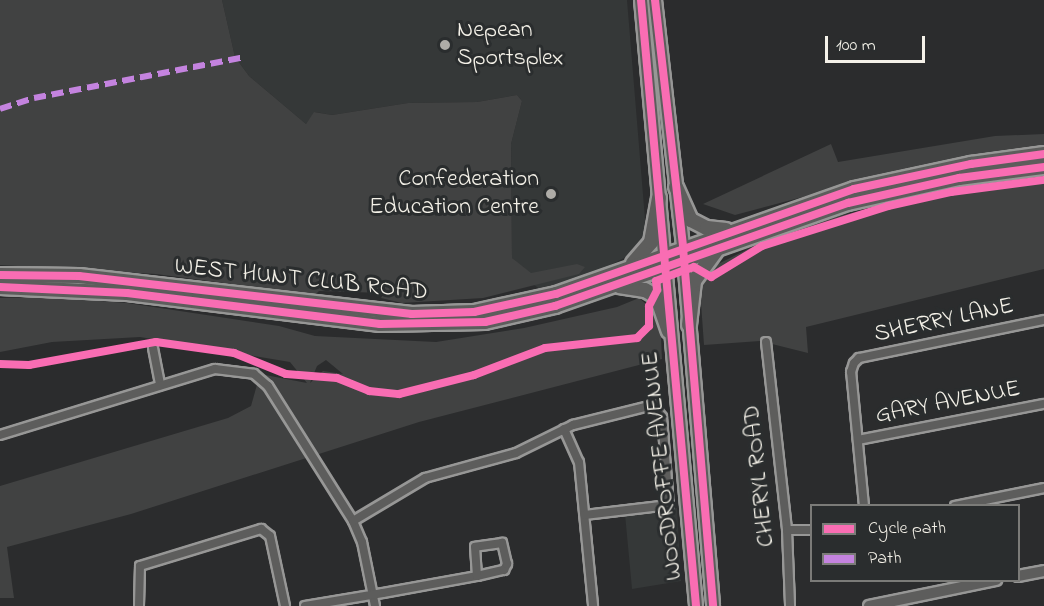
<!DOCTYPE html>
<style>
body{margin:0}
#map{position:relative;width:1044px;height:606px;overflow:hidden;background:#2b2c2d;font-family:"Indie Flower",sans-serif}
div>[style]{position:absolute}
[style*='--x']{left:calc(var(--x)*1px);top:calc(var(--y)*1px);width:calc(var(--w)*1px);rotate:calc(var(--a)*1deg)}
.built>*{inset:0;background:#353838}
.green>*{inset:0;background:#414242}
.roads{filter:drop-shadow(2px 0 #979796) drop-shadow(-2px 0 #979796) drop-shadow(0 2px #979796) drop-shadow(0 -2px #979796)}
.minor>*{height:8px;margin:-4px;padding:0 4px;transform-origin:4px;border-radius:4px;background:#5d5d5c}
.tertiary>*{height:10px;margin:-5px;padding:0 5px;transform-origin:5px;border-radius:5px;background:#5d5d5c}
.secondary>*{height:12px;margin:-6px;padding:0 6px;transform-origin:6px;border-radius:6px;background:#5d5d5c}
.primary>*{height:14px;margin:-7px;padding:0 7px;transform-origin:7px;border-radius:7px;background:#5d5d5c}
.quiet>*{height:6px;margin-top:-3px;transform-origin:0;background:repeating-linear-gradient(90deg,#c483df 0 12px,transparent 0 18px)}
.cycleway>*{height:8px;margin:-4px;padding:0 4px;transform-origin:4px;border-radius:4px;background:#f96db3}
.dots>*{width:16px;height:16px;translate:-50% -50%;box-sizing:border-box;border:3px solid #2a2d2e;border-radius:50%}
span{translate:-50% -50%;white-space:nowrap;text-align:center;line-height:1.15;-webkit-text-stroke:6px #2a2d2e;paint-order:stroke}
.poi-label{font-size:24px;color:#f4f1e8}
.left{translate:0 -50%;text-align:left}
.right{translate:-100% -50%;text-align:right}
.street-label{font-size:24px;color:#f4f1e8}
.legend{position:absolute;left:810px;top:504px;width:210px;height:78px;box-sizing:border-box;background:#2a2d2e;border:2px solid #7b7b78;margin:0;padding:8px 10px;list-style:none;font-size:18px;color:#f4f1e8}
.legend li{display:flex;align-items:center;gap:12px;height:30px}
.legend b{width:30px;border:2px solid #7b7b78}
.scale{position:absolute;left:825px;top:36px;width:100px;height:27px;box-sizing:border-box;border:3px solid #f4f1e8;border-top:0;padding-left:8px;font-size:18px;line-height:21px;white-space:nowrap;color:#f4f1e8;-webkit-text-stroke:4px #2a2d2e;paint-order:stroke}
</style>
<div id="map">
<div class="built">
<i style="clip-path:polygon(222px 0,627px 0,645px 219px,643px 248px,599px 271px,540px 289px,513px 271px,522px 269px,512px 258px,511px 144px,522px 101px,517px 95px,477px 102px,408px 103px,332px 115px,315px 112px,306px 124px,249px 76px,235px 57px)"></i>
<i style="clip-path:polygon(677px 508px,681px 581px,632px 589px,625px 514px)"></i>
</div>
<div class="green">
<i style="clip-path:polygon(0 0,222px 0,235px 57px,249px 76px,306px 124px,314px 112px,332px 115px,408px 103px,477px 102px,517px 95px,522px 101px,511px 144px,512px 258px,531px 273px,577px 264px,585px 267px,579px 274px,483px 298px,402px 303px,381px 298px,384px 293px,319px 291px,315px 295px,156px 274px,0 265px)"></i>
<i style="clip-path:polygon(1044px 134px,1044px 148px,920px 166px,735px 215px,703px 204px,831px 144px,838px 162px,995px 136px)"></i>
<i style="clip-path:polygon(1044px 178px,1044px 269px,806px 327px,808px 353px,760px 341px,704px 345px,700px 289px,712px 267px,788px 229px,927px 194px)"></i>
<i style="clip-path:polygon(evenodd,46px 297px,127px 303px,279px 326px,315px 336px,436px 342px,524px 328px,617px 307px,639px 298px,660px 316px,662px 359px,419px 422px,131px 514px,7px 547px,14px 598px,0 598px,0 486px,228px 418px,251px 406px,260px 374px,307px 383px,290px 362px,140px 337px,52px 342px,0 352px,0 298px,46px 297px,326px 360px,343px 374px,323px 371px,310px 383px,317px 366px,326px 360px)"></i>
</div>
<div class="roads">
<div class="minor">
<i style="--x:766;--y:342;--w:189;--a:83.6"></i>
<i style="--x:787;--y:530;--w:76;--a:87.7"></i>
<i style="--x:153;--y:348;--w:38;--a:79"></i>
<i style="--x:564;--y:429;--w:36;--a:66"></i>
<i style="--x:579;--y:462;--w:145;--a:84.4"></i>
<i style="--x:0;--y:435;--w:225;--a:-17.1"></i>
<i style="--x:215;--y:369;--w:39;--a:7"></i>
<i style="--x:254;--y:374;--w:18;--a:41"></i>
<i style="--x:268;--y:386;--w:160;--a:57.8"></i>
<i style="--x:353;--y:521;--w:23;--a:67"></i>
<i style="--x:362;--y:542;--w:65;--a:78.5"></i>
<i style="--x:858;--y:440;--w:189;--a:-11"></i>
<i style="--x:864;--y:506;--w:135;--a:-95.5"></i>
<i style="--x:851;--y:372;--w:9;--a:-72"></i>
<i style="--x:854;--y:363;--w:7;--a:-45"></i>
<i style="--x:859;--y:358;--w:189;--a:-11.6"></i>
<i style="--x:955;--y:506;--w:91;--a:-11.4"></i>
<i style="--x:353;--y:521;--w:84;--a:-30.8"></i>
<i style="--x:425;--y:478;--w:94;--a:-15.4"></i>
<i style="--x:516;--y:453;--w:64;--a:-26.2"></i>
<i style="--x:573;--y:425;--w:82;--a:-14"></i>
<i style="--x:653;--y:405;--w:15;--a:53"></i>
<i style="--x:662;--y:417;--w:88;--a:85.5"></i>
<i style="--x:669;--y:505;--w:85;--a:173.2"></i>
<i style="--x:787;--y:530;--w:25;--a:0"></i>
<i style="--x:139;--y:606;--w:40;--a:-88.6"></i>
<i style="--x:140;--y:566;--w:127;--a:-17"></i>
<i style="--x:261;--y:529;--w:11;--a:38"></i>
<i style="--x:270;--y:536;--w:72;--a:77.9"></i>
<i style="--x:305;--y:606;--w:79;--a:-9.5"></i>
<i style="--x:383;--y:593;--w:96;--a:-10.3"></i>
<i style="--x:477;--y:576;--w:28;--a:-13"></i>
<i style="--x:504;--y:570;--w:7;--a:-63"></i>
<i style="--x:507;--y:564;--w:22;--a:-103"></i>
<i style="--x:502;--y:543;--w:27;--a:172"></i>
<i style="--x:475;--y:547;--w:29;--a:86"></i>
</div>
<div class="tertiary">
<i style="--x:1018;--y:576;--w:26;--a:-11"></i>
<i style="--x:869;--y:606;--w:130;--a:-11.6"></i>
</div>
<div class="secondary">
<i style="--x:641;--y:0;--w:608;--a:84.81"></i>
<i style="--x:655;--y:0;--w:249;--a:83.5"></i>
<i style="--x:683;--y:247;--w:360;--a:85.2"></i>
</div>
<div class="primary">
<i style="--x:676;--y:187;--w:36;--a:66"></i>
<i style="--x:691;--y:220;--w:18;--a:27"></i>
<i style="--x:707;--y:228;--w:19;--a:6"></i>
<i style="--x:633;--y:263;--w:28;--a:-49"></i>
<i style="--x:651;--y:242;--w:45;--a:-79.7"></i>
<i style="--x:0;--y:275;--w:79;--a:0.7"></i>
<i style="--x:79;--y:276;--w:335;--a:6.5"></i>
<i style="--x:412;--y:314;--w:62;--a:-1.8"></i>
<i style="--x:474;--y:312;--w:84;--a:-12.4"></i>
<i style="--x:556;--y:294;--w:316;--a:-19.4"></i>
<i style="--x:854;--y:189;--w:120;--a:-12.1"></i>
<i style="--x:971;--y:164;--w:74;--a:-7.8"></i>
<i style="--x:619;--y:286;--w:26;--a:9"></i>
<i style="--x:645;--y:290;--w:14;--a:30"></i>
<i style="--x:657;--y:297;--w:36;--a:71"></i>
<i style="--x:0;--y:287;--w:127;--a:2.7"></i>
<i style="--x:127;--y:293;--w:255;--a:7"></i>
<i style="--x:380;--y:324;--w:105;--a:-1.1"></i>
<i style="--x:485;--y:322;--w:72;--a:-12.9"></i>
<i style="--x:555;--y:306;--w:311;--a:-19.4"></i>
<i style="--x:848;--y:203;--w:114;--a:-12.7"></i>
<i style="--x:959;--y:178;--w:86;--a:-7.4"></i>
<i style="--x:689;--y:325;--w:44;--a:-83.5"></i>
<i style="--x:694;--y:281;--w:37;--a:-54"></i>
</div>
</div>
<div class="quiet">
<i style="--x:0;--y:109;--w:36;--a:-18"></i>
<i style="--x:34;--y:98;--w:215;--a:-11"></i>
</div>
<div class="cycleway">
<i style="--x:641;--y:0;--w:608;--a:84.81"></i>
<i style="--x:655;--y:0;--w:249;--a:83.5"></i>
<i style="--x:683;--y:247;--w:360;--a:85.2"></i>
<i style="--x:0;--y:275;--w:79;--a:0.7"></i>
<i style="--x:79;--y:276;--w:335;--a:6.5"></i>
<i style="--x:412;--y:314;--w:62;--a:-1.8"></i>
<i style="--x:474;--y:312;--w:84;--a:-12.4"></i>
<i style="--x:556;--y:294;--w:316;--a:-19.4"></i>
<i style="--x:854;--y:189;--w:120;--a:-12.1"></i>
<i style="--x:971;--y:164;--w:74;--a:-7.8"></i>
<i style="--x:0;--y:287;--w:127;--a:2.7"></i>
<i style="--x:127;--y:293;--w:255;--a:7"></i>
<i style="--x:380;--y:324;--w:105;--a:-1.1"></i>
<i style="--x:485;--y:322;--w:72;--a:-12.9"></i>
<i style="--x:555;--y:306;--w:311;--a:-19.4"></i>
<i style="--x:848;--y:203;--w:114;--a:-12.7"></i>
<i style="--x:959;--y:178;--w:86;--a:-7.4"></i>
<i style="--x:0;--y:364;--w:29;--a:2"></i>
<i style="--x:29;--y:365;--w:129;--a:-10.3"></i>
<i style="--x:156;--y:342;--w:79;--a:8"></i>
<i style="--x:234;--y:353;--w:56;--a:22"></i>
<i style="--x:286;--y:374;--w:51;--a:4.5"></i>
<i style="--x:337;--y:378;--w:35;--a:22"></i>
<i style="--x:369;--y:391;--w:30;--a:6"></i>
<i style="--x:399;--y:394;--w:77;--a:-14.2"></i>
<i style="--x:474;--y:375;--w:76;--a:-20.8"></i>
<i style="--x:545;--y:348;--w:93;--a:-6.2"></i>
<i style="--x:637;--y:338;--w:17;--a:-45"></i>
<i style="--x:649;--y:326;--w:20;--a:-90"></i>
<i style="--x:649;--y:306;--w:18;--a:-63"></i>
<i style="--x:657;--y:290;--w:9;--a:-96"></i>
<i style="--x:656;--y:281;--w:31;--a:-21"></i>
<i style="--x:685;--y:270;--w:9;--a:-18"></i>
<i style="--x:694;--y:267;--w:20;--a:30"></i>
<i style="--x:711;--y:277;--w:60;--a:-31.3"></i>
<i style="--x:762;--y:246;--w:132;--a:-17.6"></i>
<i style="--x:888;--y:206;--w:65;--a:-12.5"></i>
<i style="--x:951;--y:192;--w:94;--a:-7.4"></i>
</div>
<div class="dots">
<i style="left:445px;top:45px;background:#aeaca7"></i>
<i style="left:551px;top:194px;background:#aeaca7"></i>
</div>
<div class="poi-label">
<span class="left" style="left:457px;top:45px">Nepean<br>Sportsplex</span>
<span class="right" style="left:539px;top:194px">Confederation<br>Education Centre</span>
</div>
<div class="street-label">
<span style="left:301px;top:280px;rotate:6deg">WEST HUNT CLUB ROAD</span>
<span style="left:944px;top:321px;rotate:-12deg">SHERRY LANE</span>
<span style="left:948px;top:403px;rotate:-11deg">GARY AVENUE</span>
<span style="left:663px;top:466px;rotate:-96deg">WOODROFFE AVENUE</span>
<span style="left:760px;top:476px;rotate:-96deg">CHERYL ROAD</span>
</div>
<ul class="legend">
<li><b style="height:8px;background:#f96db3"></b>Cycle path</li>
<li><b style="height:8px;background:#c483df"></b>Path</li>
</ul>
<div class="scale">100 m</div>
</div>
